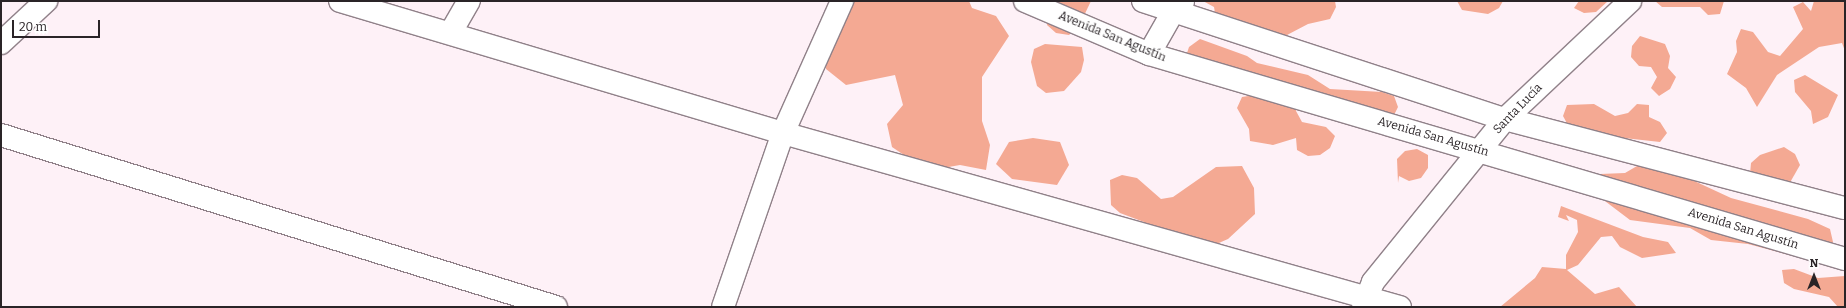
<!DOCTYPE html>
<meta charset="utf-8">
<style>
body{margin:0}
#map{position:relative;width:1846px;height:308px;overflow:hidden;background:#fef1f7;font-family:Bitter,serif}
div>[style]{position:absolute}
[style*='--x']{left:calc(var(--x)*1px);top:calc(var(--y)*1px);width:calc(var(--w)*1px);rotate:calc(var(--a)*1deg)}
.forest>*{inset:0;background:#f4a993}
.roads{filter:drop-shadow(1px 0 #908189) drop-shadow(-1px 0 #908189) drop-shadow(0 1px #908189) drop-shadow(0 -1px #908189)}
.street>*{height:22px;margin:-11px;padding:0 11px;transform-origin:11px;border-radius:11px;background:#fff}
span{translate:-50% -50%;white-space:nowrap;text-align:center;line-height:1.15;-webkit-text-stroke:3px #fff;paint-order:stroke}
.street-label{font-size:12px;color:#2a2427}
.frame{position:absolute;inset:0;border:2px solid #2a2427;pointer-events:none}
.north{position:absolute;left:1794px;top:256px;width:40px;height:40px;-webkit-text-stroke:3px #fff;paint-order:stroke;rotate:0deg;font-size:11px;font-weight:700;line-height:16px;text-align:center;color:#2a2427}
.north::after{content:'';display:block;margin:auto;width:14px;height:18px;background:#2a2427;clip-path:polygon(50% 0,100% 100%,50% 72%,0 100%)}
.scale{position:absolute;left:12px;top:20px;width:88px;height:18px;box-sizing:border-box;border:2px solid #2a2427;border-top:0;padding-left:5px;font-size:12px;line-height:14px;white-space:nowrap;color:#2a2427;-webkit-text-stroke:3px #fff;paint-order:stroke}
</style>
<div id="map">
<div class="forest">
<i style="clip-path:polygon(844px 1px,969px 1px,972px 8px,996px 16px,1009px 36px,982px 77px,982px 121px,990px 145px,986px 170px,960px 165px,937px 169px,913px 161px,892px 147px,887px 124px,903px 105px,895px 75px,846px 85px,826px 69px,825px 43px)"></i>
<i style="clip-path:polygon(1054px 1px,1091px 1px,1079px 26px,1069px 35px,1056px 33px,1047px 25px,1047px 13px)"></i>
<i style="clip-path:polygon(1203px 1px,1335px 1px,1336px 7px,1330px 19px,1308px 24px,1287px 35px,1262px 35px,1238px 41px,1226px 40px,1218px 31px,1214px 7px)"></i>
<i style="clip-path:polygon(1457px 1px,1503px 1px,1499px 8px,1488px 14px,1462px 10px)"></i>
<i style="clip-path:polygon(1579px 1px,1608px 1px,1596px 12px,1584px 13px,1574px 8px)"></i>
<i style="clip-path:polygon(1655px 1px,1724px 1px,1720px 14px,1708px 15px,1700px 7px,1662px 7px)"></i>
<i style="clip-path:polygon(1814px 1px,1845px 1px,1845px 51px,1842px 43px,1819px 47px,1777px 75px,1757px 107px,1746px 88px,1727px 74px,1737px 52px,1736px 41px,1741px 29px,1753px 32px,1768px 52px,1780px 56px,1803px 29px,1793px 7px,1803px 2px,1811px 11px)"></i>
<i style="clip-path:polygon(1640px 36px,1665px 44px,1670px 56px,1668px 68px,1676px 77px,1670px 89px,1659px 96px,1651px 88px,1657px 77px,1651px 67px,1639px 66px,1631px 57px,1632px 46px)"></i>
<i style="clip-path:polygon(1200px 39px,1247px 56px,1257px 63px,1308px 75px,1330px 89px,1382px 92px,1394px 96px,1398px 107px,1393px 117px,1296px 99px,1296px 111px,1302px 122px,1326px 127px,1335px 136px,1330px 148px,1320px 155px,1308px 156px,1297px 150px,1296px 138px,1273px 145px,1250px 141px,1249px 129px,1237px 108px,1242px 97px,1255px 95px,1185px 59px,1189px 47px)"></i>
<i style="clip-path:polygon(1045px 44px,1082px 47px,1084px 60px,1081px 72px,1064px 91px,1046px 93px,1037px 86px,1031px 62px,1034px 49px)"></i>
<i style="clip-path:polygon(1805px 75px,1838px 95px,1828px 117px,1813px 124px,1811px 111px,1795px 92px,1794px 80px)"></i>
<i style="clip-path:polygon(1594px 104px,1615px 116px,1628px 113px,1637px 104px,1649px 105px,1649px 117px,1660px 122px,1667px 133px,1660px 142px,1579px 133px,1569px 127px,1563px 116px,1567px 105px)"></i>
<i style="clip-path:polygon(1033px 138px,1060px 142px,1069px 165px,1057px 185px,1012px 179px,996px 164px,1009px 142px)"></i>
<i style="clip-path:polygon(1784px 147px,1795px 154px,1800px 165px,1788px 186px,1750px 174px,1751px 163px,1760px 155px)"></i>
<i style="clip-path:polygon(1417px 149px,1428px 155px,1428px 168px,1421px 178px,1409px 181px,1399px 176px,1398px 183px,1397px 159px,1405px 151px)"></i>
<i style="clip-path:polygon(1242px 166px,1254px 188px,1255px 214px,1228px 239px,1205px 249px,1153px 230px,1144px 222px,1120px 213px,1111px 205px,1110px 180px,1122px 175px,1137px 178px,1161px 199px,1173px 197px,1216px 167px)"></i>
<i style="clip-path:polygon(1637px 166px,1662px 166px,1731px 198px,1808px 219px,1830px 229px,1833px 242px,1826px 252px,1800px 258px,1748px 244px,1711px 240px,1690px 228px,1630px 220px,1593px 192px,1589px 180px,1600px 174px,1625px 173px)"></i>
<i style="clip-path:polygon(1561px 206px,1643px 237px,1668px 242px,1676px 253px,1642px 258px,1620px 247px,1612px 236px,1601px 237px,1578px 265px,1567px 270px,1595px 294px,1619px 287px,1637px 307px,1500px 307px,1535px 278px,1542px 267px,1566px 269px,1566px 255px,1578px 232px,1577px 220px,1566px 215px,1569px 221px,1558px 217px)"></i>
<i style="clip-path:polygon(1794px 269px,1818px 278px,1845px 276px,1845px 307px,1838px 307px,1829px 297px,1794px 289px,1784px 283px,1782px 270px)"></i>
</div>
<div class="roads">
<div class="street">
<i style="--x:340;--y:1;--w:462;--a:16.6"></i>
<i style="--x:783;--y:133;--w:641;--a:15.75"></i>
<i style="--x:1025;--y:1;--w:135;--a:23.1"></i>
<i style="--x:1149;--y:54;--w:726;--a:16.41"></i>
<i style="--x:1143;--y:1;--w:381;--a:18.1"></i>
<i style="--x:1505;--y:119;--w:351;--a:14.7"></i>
<i style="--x:451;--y:32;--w:36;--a:-60"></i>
<i style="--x:1;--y:43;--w:62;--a:-43"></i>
<i style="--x:1149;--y:54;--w:48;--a:-60.3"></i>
<i style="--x:1173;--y:12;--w:14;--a:-45"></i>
<i style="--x:1;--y:135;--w:581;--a:17.22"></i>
<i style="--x:723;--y:307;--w:184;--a:-71"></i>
<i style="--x:783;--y:133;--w:145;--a:-65.9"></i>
<i style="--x:1363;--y:307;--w:27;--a:-68"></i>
<i style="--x:1373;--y:282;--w:210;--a:-51"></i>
<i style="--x:1505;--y:119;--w:172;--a:-43.3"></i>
</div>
</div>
<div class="street-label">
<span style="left:1112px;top:37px;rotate:22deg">Avenida San Agustín</span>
<span style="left:1518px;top:109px;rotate:-46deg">Santa Lucía</span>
<span style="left:1433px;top:137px;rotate:16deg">Avenida San Agustín</span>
<span style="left:1743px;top:229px;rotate:17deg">Avenida San Agustín</span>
</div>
<div class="frame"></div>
<div class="north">N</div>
<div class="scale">20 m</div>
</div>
